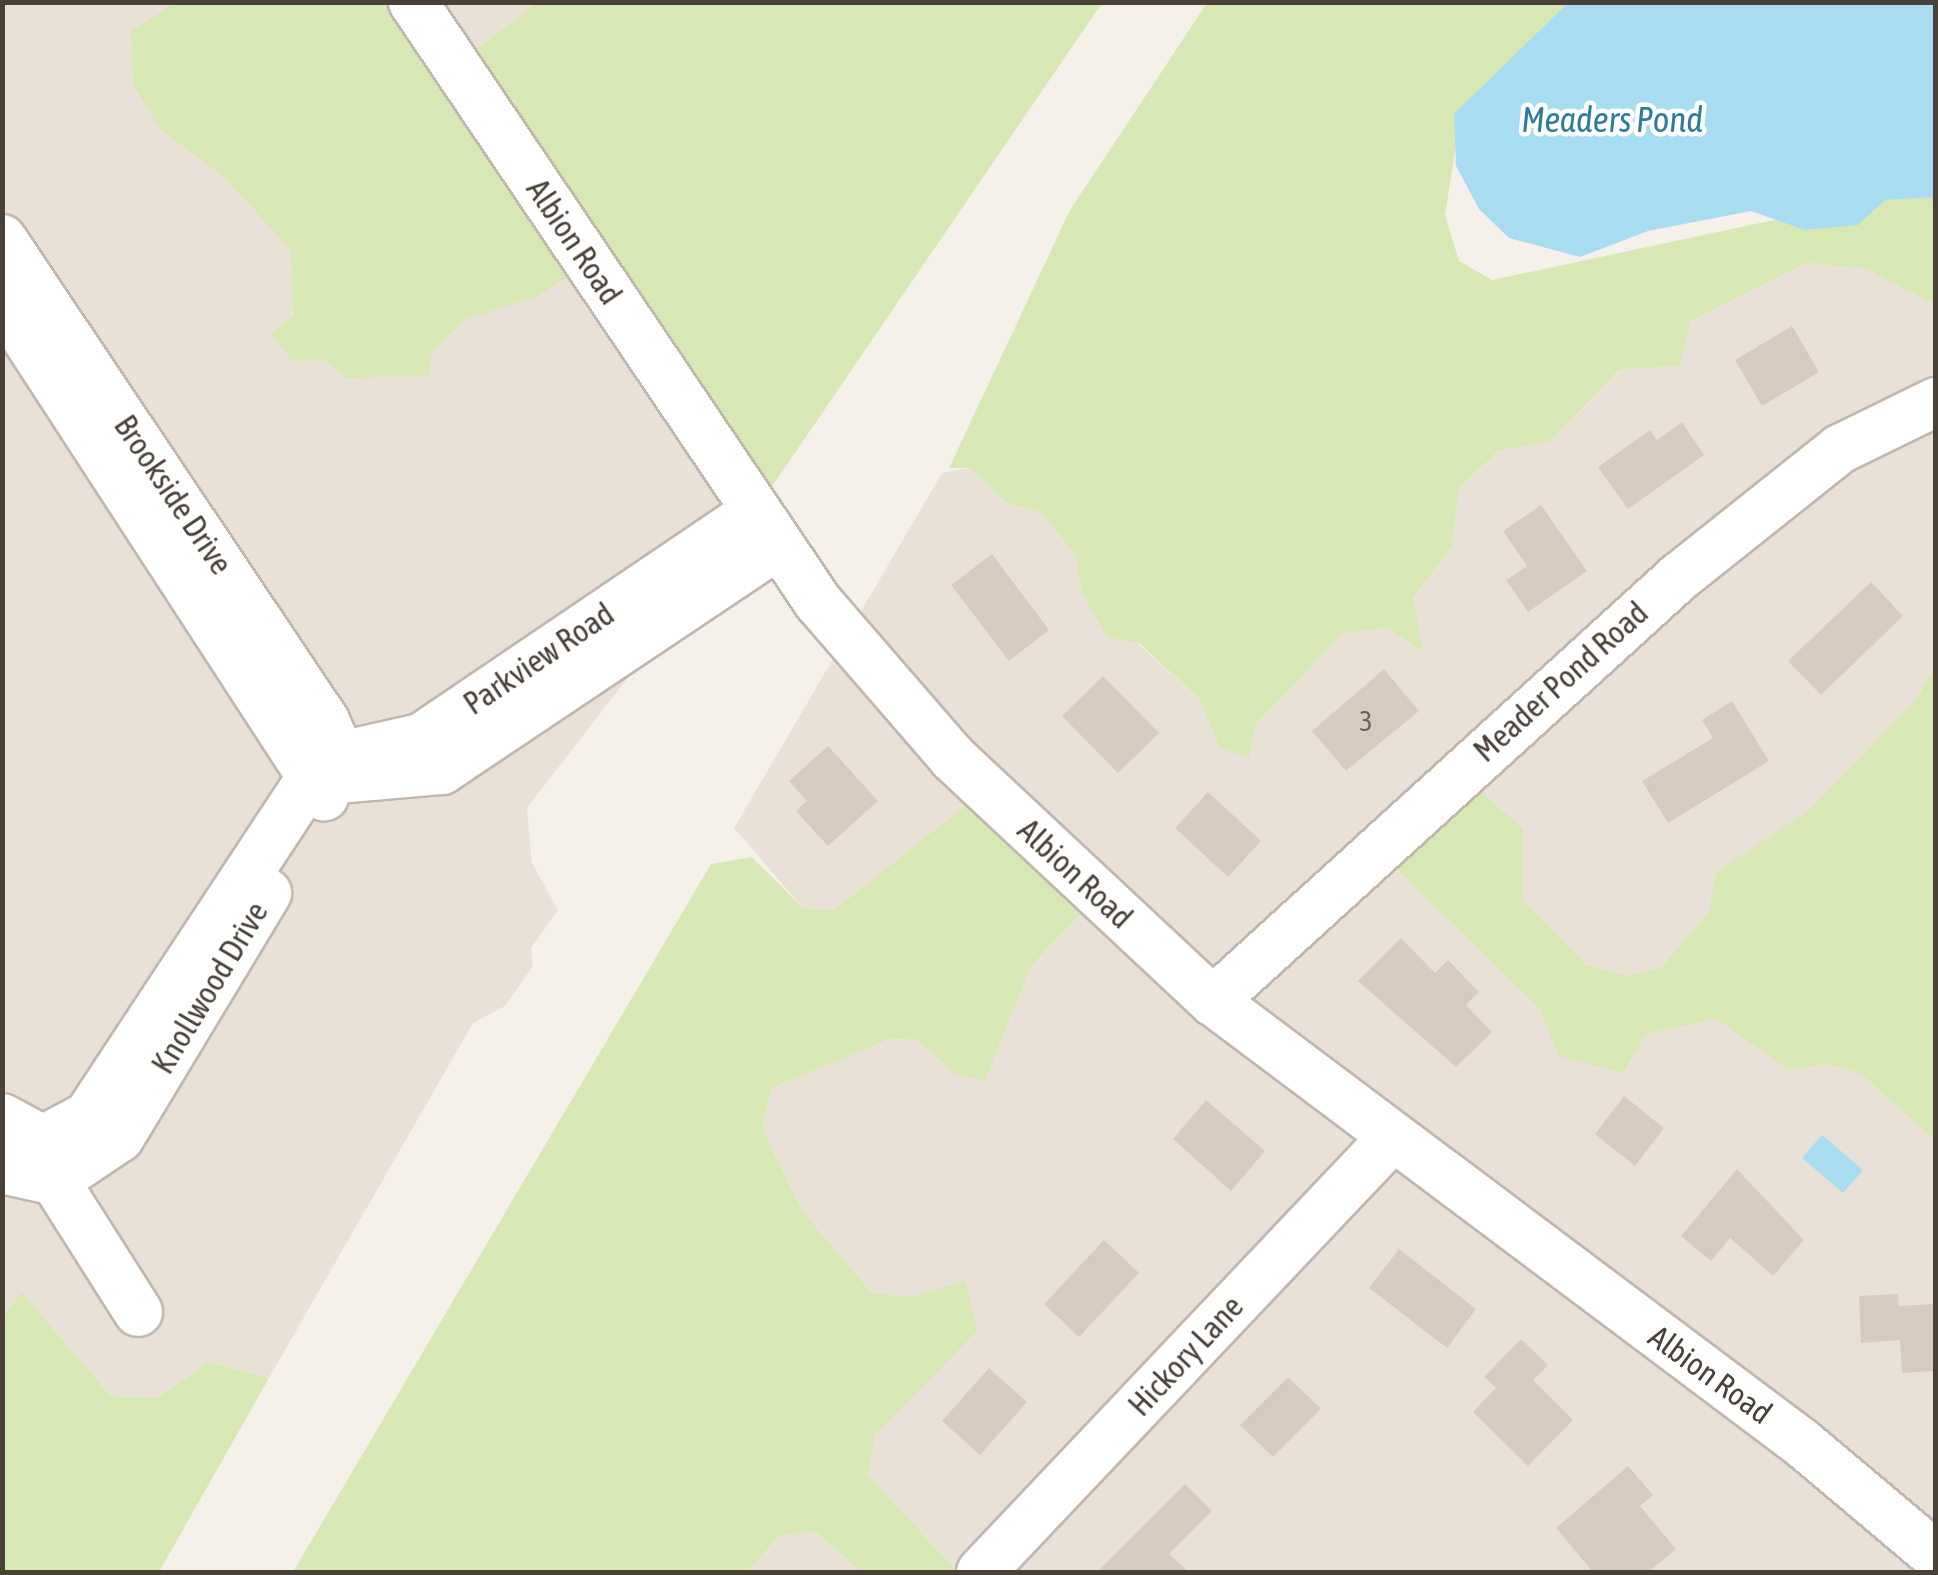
<!DOCTYPE html>
<style>
body{margin:0}
#map{position:relative;width:1938px;height:1575px;overflow:hidden;background:#f5f0ea;font-family:"Asap Condensed",sans-serif}
div>[style]{position:absolute}
[style*='--x']{left:calc(var(--x)*1px);top:calc(var(--y)*1px);width:calc(var(--w)*1px);rotate:calc(var(--a)*1deg)}
.residential>*{inset:0;background:#e9e1d8}
.green>*{inset:0;background:#d8e8b4}
.water>*{inset:0;background:#a8dcf0}
.building>*{inset:0;background:#d7cbc0}
.roads{filter:drop-shadow(2px 0 #c1b7ad) drop-shadow(-2px 0 #c1b7ad) drop-shadow(0 2px #c1b7ad) drop-shadow(0 -2px #c1b7ad)}
.minor>*{height:48px;margin:-24px;padding:0 24px;transform-origin:24px;border-radius:24px;background:#fff}
span{translate:-50% -50%;white-space:nowrap;text-align:center;line-height:1.15;-webkit-text-stroke:9px #fff;paint-order:stroke}
.number-label{font-size:28px;color:#6c635a}
.number-label span{-webkit-text-stroke-width:0}
.street-label{font-size:32px;color:#494038}
.water-label{font-size:35px;color:#2c7c9c;font-style:italic}
.frame{position:absolute;inset:0;border:5px solid #494038;pointer-events:none}
</style>
<div id="map">
<div class="residential">
<i style="clip-path:polygon(3px 3px,225px 3px,299px 282px,292px 315px,432px 351px,480px 307px,577px 256px,739px 491px,643px 658px,527px 808px,532px 863px,558px 910px,531px 948px,533px 966px,505px 1006px,473px 1023px,269px 1378px,208px 1362px,157px 1398px,111px 1396px,23px 1293px,3px 1317px)"></i>
<i style="clip-path:polygon(407px 3px,536px 3px,454px 67px)"></i>
<i style="clip-path:polygon(1807px 263px,1866px 269px,1935px 305px,1935px 665px,1917px 698px,1809px 810px,1717px 872px,1709px 912px,1662px 968px,1627px 976px,1585px 964px,1523px 900px,1523px 829px,1374px 847px,1539px 1008px,1556px 1040px,1716px 1019px,1789px 1069px,1825px 1064px,1861px 1074px,1935px 1141px,1935px 1572px,958px 1572px,868px 1475px,875px 1435px,976px 1331px,966px 1281px,912px 1296px,872px 1293px,803px 1212px,762px 1128px,772px 1088px,890px 1039px,917px 1040px,955px 1074px,985px 1081px,1031px 966px,1095px 898px,984px 792px,834px 910px,803px 908px,734px 828px,942px 473px,970px 468px,1005px 503px,1042px 513px,1075px 555px,1082px 593px,1200px 700px,1219px 747px,1249px 757px,1255px 725px,1343px 634px,1389px 628px,1422px 652px,1413px 598px,1452px 547px,1459px 489px,1498px 451px,1549px 442px,1621px 370px,1679px 366px,1690px 321px)"></i>
<i style="clip-path:polygon(816px 1532px,861px 1572px,746px 1572px,781px 1535px)"></i>
</div>
<div class="green">
<i style="clip-path:polygon(175px 3px,413px 3px,456px 65px,536px 3px,1102px 3px,756px 510px,585px 266px,538px 296px,467px 319px,432px 351px,429px 375px,346px 378px,325px 360px,292px 361px,271px 334px,293px 315px,291px 250px,224px 177px,161px 130px,133px 84px,131px 31px)"></i>
<i style="clip-path:polygon(1207px 3px,1572px 3px,1458px 132px,1445px 215px,1459px 261px,1492px 280px,1892px 195px,1935px 195px,1935px 305px,1866px 269px,1807px 263px,1690px 321px,1680px 366px,1620px 370px,1549px 442px,1498px 451px,1459px 489px,1452px 547px,1413px 598px,1423px 652px,1388px 628px,1343px 634px,1255px 725px,1249px 758px,1219px 747px,1200px 700px,1139px 643px,1107px 637px,1082px 593px,1075px 555px,1042px 513px,1005px 503px,970px 468px,949px 468px,1070px 210px)"></i>
<i style="clip-path:polygon(1935px 665px,1935px 1141px,1861px 1074px,1825px 1064px,1789px 1070px,1716px 1019px,1646px 1034px,1623px 1073px,1559px 1056px,1539px 1008px,1374px 847px,1454px 767px,1523px 829px,1523px 900px,1585px 964px,1627px 976px,1661px 968px,1709px 912px,1716px 872px,1809px 810px,1917px 698px)"></i>
<i style="clip-path:polygon(984px 791px,1095px 899px,1031px 966px,985px 1081px,955px 1074px,917px 1040px,890px 1039px,772px 1088px,762px 1128px,803px 1212px,872px 1293px,912px 1296px,966px 1281px,977px 1331px,875px 1435px,868px 1475px,958px 1572px,861px 1572px,816px 1532px,781px 1535px,746px 1572px,293px 1572px,711px 864px,752px 857px,803px 908px,834px 910px)"></i>
<i style="clip-path:polygon(22px 1292px,111px 1396px,157px 1398px,208px 1362px,269px 1378px,159px 1572px,3px 1572px,3px 1317px)"></i>
</div>
<div class="water">
<i style="clip-path:polygon(1568px 3px,1935px 3px,1935px 210px,1931px 197px,1885px 200px,1858px 225px,1805px 230px,1751px 211px,1648px 231px,1580px 257px,1509px 238px,1479px 209px,1456px 166px,1454px 114px)"></i>
<i style="clip-path:polygon(1822px 1135px,1863px 1170px,1843px 1193px,1802px 1158px)"></i>
</div>
<div class="building">
<i style="clip-path:polygon(1792px 326px,1819px 372px,1762px 406px,1735px 360px)"></i>
<i style="clip-path:polygon(1682px 422px,1704px 455px,1628px 509px,1598px 467px,1650px 430px,1657px 440px)"></i>
<i style="clip-path:polygon(1541px 505px,1587px 571px,1528px 612px,1506px 580px,1527px 566px,1503px 531px)"></i>
<i style="clip-path:polygon(992px 554px,1049px 630px,1009px 661px,951px 585px)"></i>
<i style="clip-path:polygon(1871px 582px,1903px 616px,1821px 695px,1788px 661px)"></i>
<i style="clip-path:polygon(1384px 669px,1419px 711px,1346px 771px,1312px 731px)"></i>
<i style="clip-path:polygon(1103px 676px,1159px 733px,1118px 773px,1062px 716px)"></i>
<i style="clip-path:polygon(1732px 701px,1769px 761px,1668px 823px,1642px 781px,1713px 738px,1702px 720px)"></i>
<i style="clip-path:polygon(828px 746px,878px 801px,828px 846px,796px 811px,807px 801px,789px 781px)"></i>
<i style="clip-path:polygon(1208px 792px,1261px 841px,1228px 877px,1175px 828px)"></i>
<i style="clip-path:polygon(1401px 938px,1435px 973px,1448px 960px,1479px 992px,1466px 1005px,1492px 1032px,1456px 1067px,1358px 981px)"></i>
<i style="clip-path:polygon(1624px 1096px,1664px 1128px,1635px 1166px,1595px 1134px)"></i>
<i style="clip-path:polygon(1206px 1100px,1265px 1151px,1231px 1191px,1173px 1139px)"></i>
<i style="clip-path:polygon(1737px 1169px,1804px 1240px,1773px 1276px,1730px 1238px,1711px 1261px,1681px 1236px)"></i>
<i style="clip-path:polygon(1104px 1240px,1139px 1273px,1079px 1337px,1044px 1304px)"></i>
<i style="clip-path:polygon(1399px 1249px,1476px 1309px,1447px 1348px,1369px 1288px)"></i>
<i style="clip-path:polygon(1898px 1294px,1899px 1306px,1936px 1304px,1936px 1371px,1902px 1373px,1900px 1340px,1861px 1343px,1859px 1296px)"></i>
<i style="clip-path:polygon(1521px 1339px,1548px 1365px,1533px 1380px,1573px 1420px,1528px 1466px,1473px 1412px,1496px 1388px,1484px 1377px)"></i>
<i style="clip-path:polygon(989px 1368px,1027px 1402px,980px 1455px,942px 1421px)"></i>
<i style="clip-path:polygon(1288px 1377px,1321px 1409px,1273px 1457px,1240px 1425px)"></i>
<i style="clip-path:polygon(1628px 1466px,1653px 1495px,1640px 1506px,1676px 1549px,1648px 1572px,1593px 1572px,1556px 1528px)"></i>
<i style="clip-path:polygon(1185px 1484px,1212px 1511px,1169px 1554px,1189px 1572px,1097px 1572px)"></i>
</div>
<div class="roads">
<div class="minor">
<i style="--x:413;--y:2;--w:724;--a:55.98"></i>
<i style="--x:818;--y:602;--w:206;--a:49.1"></i>
<i style="--x:953;--y:758;--w:356;--a:43.1"></i>
<i style="--x:1213;--y:1001;--w:736;--a:36.89"></i>
<i style="--x:1802;--y:1443;--w:175;--a:40.1"></i>
<i style="--x:2;--y:239;--w:580;--a:56.17"></i>
<i style="--x:325;--y:721;--w:62;--a:66.3"></i>
<i style="--x:2;--y:301;--w:591;--a:56.96"></i>
<i style="--x:350;--y:778;--w:92;--a:-5"></i>
<i style="--x:442;--y:770;--w:404;--a:-33.8"></i>
<i style="--x:1213;--y:1001;--w:630;--a:-42.3"></i>
<i style="--x:1679;--y:577;--w:206;--a:-38.5"></i>
<i style="--x:1840;--y:449;--w:107;--a:-26.1"></i>
<i style="--x:2;--y:1118;--w:47;--a:28.2"></i>
<i style="--x:43;--y:1140;--w:51;--a:-28.1"></i>
<i style="--x:88;--y:1116;--w:427;--a:-56.6"></i>
<i style="--x:323;--y:760;--w:100;--a:-12.7"></i>
<i style="--x:421;--y:738;--w:405;--a:-34.1"></i>
<i style="--x:2;--y:1169;--w:54;--a:12.8"></i>
<i style="--x:55;--y:1181;--w:78;--a:-34.1"></i>
<i style="--x:120;--y:1137;--w:285;--a:-58.9"></i>
<i style="--x:55;--y:1181;--w:155;--a:57.6"></i>
<i style="--x:981;--y:1572;--w:595;--a:-46.57"></i>
</div>
</div>
<div class="number-label">
<span style="left:1366px;top:721px">3</span>
</div>
<div class="street-label">
<span style="left:574px;top:242px;rotate:56deg">Albion Road</span>
<span style="left:173px;top:495px;rotate:56deg">Brookside Drive</span>
<span style="left:539px;top:659px;rotate:-34deg">Parkview Road</span>
<span style="left:1561px;top:682px;rotate:-42deg">Meader Pond Road</span>
<span style="left:1075px;top:874px;rotate:43deg">Albion Road</span>
<span style="left:210px;top:988px;rotate:-59deg">Knollwood Drive</span>
<span style="left:1186px;top:1356px;rotate:-47deg">Hickory Lane</span>
<span style="left:1710px;top:1375px;rotate:36deg">Albion Road</span>
</div>
<div class="water-label">
<span style="left:1612px;top:119px">Meaders Pond</span>
</div>
<div class="frame"></div>
</div>
